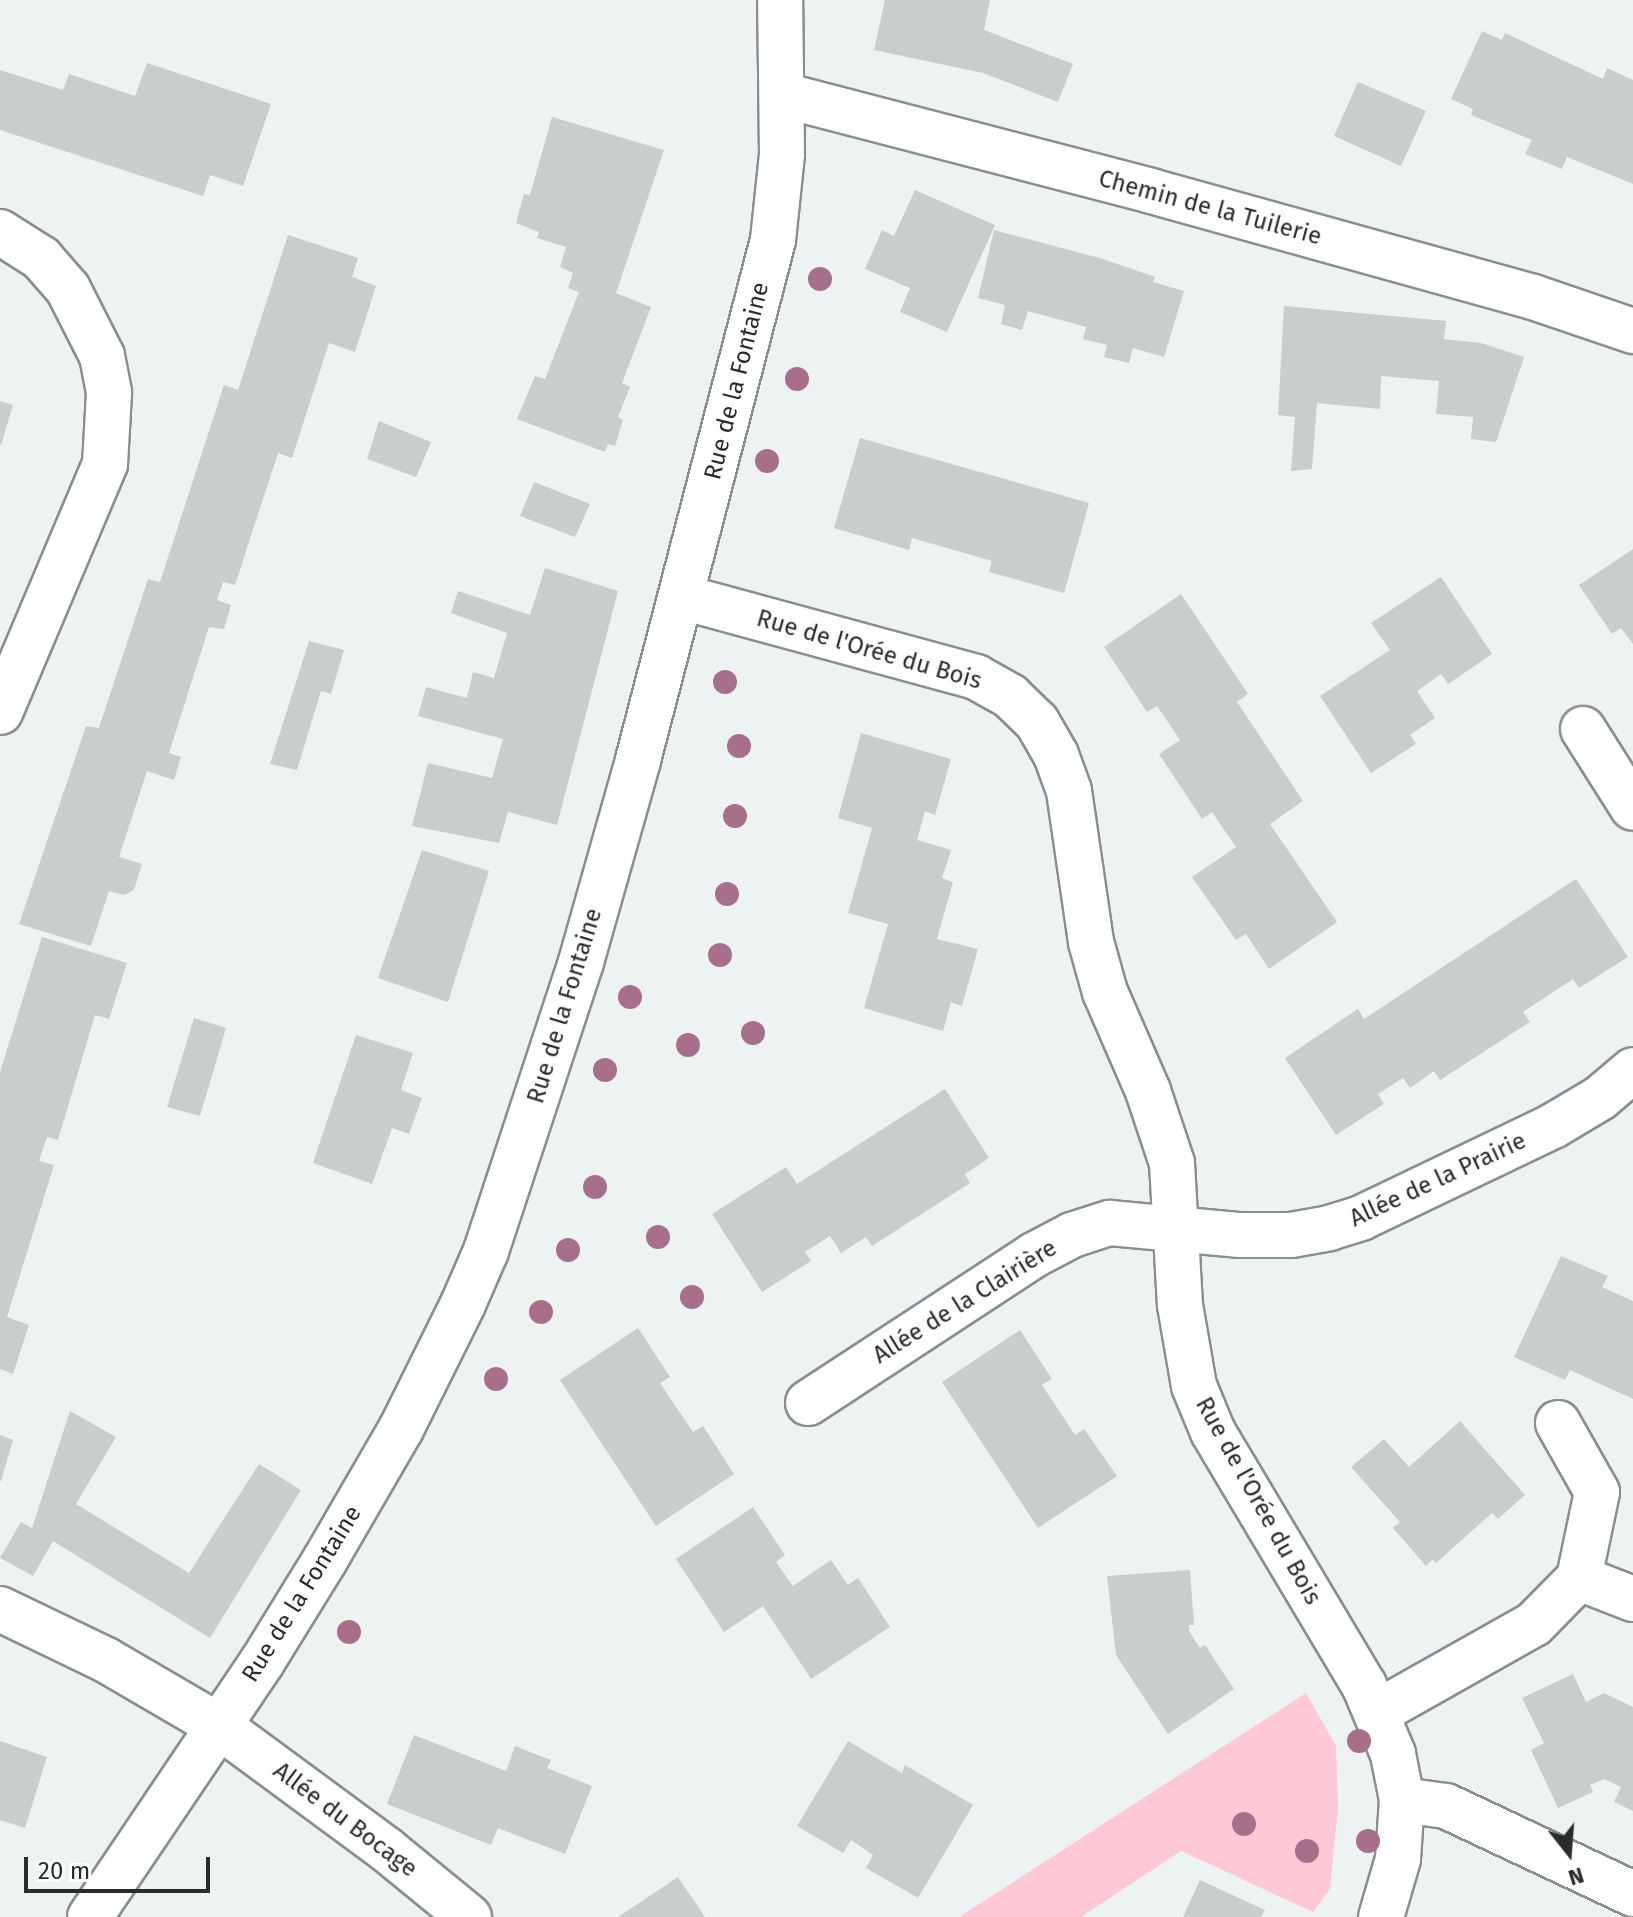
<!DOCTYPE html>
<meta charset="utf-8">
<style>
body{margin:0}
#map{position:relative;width:1633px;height:1917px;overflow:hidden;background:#edf2f3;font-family:"Fira Sans",sans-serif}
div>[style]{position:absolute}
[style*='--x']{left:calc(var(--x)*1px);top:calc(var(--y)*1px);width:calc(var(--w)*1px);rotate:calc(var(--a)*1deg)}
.green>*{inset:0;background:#ffc8d7}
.building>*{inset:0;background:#c9cdce}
.roads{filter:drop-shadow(2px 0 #8a8e8f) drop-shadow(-2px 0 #8a8e8f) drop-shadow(0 2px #8a8e8f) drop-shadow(0 -2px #8a8e8f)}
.minor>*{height:44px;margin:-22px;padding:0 22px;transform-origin:22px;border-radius:22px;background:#fff}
.trees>*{width:24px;height:24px;margin:-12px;border-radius:50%;background:#a76f8b}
span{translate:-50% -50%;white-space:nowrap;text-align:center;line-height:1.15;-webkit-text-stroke:8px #fdffff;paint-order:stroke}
.street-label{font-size:24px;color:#2a2c2c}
.north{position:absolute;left:1529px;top:1813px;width:80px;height:80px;-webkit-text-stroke:6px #fdffff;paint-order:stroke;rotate:163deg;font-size:22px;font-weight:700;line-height:32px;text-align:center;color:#2a2c2c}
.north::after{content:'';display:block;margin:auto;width:28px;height:36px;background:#2a2c2c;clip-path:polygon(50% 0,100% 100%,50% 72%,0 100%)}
.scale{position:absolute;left:24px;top:1857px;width:186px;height:36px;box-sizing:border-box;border:4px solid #2a2c2c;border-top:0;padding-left:10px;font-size:24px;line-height:28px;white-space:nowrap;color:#2a2c2c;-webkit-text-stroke:6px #fdffff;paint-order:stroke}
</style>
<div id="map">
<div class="green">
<i style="clip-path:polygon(1306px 1693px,1336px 1746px,1338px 1806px,1330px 1889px,1313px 1912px,1181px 1851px,1081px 1917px,959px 1917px)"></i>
</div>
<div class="building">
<i style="clip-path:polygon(885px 0,990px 0,984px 30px,1073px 64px,1058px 102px,983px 73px,874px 50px)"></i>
<i style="clip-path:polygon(1482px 31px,1502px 40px,1505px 33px,1603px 79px,1607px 68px,1633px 80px,1633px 184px,1567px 157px,1562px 169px,1525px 154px,1532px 140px,1471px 115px,1473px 109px,1451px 99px)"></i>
<i style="clip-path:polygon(147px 63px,271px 104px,243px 186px,210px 175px,203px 196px,0 130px,0 70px,63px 90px,69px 74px,135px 96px)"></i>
<i style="clip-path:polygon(1358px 82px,1426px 111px,1401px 166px,1334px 136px)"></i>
<i style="clip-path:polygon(552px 117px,664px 150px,616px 293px,651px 307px,622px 383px,630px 387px,618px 417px,623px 420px,615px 446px,608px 444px,605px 452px,517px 419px,535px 376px,545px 379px,579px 292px,568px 288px,573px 273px,560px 267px,566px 247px,537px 238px,539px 232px,516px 223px,524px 194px,530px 195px)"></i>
<i style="clip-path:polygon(915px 190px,995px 225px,947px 332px,900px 312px,910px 288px,865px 269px,882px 230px,894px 236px)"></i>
<i style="clip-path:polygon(994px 230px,1103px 259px,1155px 277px,1153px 282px,1184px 291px,1164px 357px,1133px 348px,1129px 363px,1104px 357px,1107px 345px,1083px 339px,1086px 327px,1028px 311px,1022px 330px,1001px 324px,1005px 305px,978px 298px)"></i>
<i style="clip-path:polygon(288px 235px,358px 258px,352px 277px,376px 286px,355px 352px,329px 343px,292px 458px,278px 453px,235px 585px,223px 582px,217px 600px,231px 605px,224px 629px,209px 627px,169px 753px,181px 757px,174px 780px,147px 771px,119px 857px,142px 864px,134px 890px,124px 895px,109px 891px,91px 946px,19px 924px,86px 726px,99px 728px,148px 579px,160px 582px,224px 385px,238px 390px)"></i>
<i style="clip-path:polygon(1284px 306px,1446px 321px,1444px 339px,1481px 343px,1524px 357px,1496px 442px,1471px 439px,1473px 417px,1436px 414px,1439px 381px,1381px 376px,1380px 409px,1317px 403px,1312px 469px,1291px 471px,1295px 417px,1278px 415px)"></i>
<i style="clip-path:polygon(0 401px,13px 405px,1px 445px,0 445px)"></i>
<i style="clip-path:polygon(379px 421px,431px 442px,416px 477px,367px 459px)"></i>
<i style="clip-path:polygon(860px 438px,1089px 503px,1064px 593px,989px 572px,992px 561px,912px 538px,909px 550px,834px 528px)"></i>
<i style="clip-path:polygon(534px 482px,590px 504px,575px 537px,520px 516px)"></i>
<i style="clip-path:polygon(1633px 549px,1633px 644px,1621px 628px,1612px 634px,1579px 585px)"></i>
<i style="clip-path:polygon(545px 568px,618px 591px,557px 825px,508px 812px,499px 843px,412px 826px,428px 763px,492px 778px,503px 739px,418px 716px,426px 687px,467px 698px,473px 672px,494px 678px,507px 633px,451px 613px,458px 591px,530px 615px)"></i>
<i style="clip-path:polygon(1441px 577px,1492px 654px,1448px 684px,1441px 674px,1417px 691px,1435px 718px,1410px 735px,1416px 744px,1371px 773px,1320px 696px,1390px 650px,1371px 623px)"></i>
<i style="clip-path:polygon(1181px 594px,1248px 694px,1237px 702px,1303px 801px,1270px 824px,1337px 922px,1269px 969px,1246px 934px,1236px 940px,1192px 877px,1236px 847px,1212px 812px,1202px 819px,1159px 754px,1180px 740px,1157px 706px,1147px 712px,1104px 647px)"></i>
<i style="clip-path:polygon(309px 641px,344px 650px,331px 694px,321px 691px,297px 770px,270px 764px)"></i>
<i style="clip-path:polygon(861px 733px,951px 759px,935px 815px,925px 811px,917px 840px,951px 850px,942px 878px,953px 882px,937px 939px,978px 949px,962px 1006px,951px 1002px,943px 1031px,864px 1008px,888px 924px,848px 913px,872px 828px,838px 818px)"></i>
<i style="clip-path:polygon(422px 850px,489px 871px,448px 1002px,378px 978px)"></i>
<i style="clip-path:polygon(1576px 879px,1628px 957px,1579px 988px,1573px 979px,1523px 1012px,1530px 1022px,1440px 1080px,1434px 1071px,1410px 1088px,1403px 1078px,1378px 1094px,1384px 1104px,1336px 1135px,1285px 1058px,1358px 1009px,1364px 1019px)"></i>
<i style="clip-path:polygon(42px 937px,127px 963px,109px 1019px,95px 1015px,58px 1140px,47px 1137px,39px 1161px,54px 1165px,7px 1317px,29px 1325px,13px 1374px,0 1369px,0 1072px)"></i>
<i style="clip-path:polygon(194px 1018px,226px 1028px,200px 1116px,167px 1107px)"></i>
<i style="clip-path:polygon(356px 1035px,413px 1053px,401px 1090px,422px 1098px,409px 1134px,392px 1128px,372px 1184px,313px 1163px)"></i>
<i style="clip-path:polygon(945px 1089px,989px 1158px,965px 1174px,970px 1183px,872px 1246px,866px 1237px,841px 1253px,830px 1236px,805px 1252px,811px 1261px,762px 1292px,712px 1214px,786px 1167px,797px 1184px)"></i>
<i style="clip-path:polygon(1561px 1256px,1608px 1276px,1602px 1287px,1633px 1301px,1633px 1399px,1570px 1370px,1565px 1380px,1514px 1357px)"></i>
<i style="clip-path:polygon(638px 1328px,670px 1377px,660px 1383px,693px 1432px,703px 1426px,734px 1474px,656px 1526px,560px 1380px)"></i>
<i style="clip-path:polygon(1020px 1330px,1052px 1379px,1042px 1385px,1075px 1435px,1084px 1429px,1117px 1476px,1038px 1528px,942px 1382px)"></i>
<i style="clip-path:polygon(70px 1411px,116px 1437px,76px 1504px,189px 1573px,259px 1464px,301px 1490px,210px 1638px,53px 1541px,33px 1576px,0 1558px,21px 1522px,32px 1528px)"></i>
<i style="clip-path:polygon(1460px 1421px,1525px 1495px,1498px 1519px,1492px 1513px,1436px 1563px,1433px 1559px,1426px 1566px,1393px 1528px,1400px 1522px,1351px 1467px,1384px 1439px,1409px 1467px)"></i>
<i style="clip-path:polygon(0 1435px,13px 1440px,1px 1481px,0 1481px)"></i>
<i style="clip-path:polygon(753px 1507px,785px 1555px,776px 1562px,793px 1586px,831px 1560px,848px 1585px,858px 1578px,890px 1627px,811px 1679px,763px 1606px,724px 1632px,676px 1559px)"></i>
<i style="clip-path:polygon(1190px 1570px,1194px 1625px,1189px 1625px,1189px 1631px,1200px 1648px,1205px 1645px,1234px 1689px,1168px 1734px,1116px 1655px,1107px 1576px)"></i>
<i style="clip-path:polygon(1573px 1674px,1586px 1702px,1604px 1693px,1633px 1707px,1633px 1811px,1614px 1802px,1621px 1787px,1604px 1779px,1590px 1785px,1593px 1792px,1558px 1808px,1531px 1750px,1544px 1743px,1522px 1698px)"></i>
<i style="clip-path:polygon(414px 1735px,506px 1771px,515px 1746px,551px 1760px,547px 1768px,592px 1786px,565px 1854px,498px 1828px,491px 1845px,387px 1804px)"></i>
<i style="clip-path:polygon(0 1741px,47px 1757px,25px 1828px,0 1820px)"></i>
<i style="clip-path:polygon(848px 1741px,902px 1773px,905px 1765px,973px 1805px,918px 1898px,866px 1868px,873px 1855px,851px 1840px,843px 1853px,797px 1826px)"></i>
<i style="clip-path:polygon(678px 1877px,705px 1917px,618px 1917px)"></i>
<i style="clip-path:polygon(1200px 1880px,1265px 1910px,1261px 1917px,1183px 1917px)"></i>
</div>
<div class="roads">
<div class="minor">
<i style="--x:783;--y:95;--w:380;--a:14.6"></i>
<i style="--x:1151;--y:191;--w:396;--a:15.5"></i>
<i style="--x:1533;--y:297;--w:106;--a:18.8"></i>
<i style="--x:0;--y:232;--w:49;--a:32.4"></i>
<i style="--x:41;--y:258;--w:41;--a:48.9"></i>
<i style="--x:68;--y:289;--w:75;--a:63.1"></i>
<i style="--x:102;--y:356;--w:38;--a:79"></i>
<i style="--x:109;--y:393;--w:71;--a:93.2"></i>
<i style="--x:105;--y:464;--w:269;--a:112.9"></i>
<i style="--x:682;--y:597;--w:305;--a:15.2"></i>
<i style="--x:976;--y:677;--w:39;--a:29"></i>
<i style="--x:1010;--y:696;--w:37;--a:44"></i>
<i style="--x:1037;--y:722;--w:38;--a:60"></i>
<i style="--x:1056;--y:755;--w:38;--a:70"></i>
<i style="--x:1069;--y:791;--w:153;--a:81.7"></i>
<i style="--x:1091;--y:942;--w:52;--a:74.4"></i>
<i style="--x:1105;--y:992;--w:108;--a:66.5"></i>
<i style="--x:1148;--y:1091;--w:76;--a:71.6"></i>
<i style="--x:1172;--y:1163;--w:142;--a:86.8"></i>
<i style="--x:1180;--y:1305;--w:82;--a:80.2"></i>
<i style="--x:1194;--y:1386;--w:50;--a:67.6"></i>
<i style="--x:1213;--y:1432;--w:295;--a:59.2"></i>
<i style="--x:1364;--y:1685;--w:75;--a:67.2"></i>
<i style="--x:1393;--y:1754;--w:47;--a:78.9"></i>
<i style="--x:1402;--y:1800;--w:59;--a:93.9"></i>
<i style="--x:1398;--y:1859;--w:60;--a:106.3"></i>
<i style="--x:1583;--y:729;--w:93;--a:57.7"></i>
<i style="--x:808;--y:1403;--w:270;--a:-33.2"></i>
<i style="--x:1034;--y:1255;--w:43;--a:-27.8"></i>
<i style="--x:1072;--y:1235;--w:40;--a:-18"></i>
<i style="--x:1110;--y:1223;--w:131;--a:5.3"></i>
<i style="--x:1240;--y:1235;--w:51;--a:0"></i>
<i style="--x:1291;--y:1235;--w:39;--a:-10"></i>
<i style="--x:1329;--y:1228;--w:34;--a:-17"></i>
<i style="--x:1361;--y:1218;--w:213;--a:-25.6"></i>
<i style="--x:1553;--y:1126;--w:55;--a:-30.8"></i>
<i style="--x:1600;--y:1098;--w:43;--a:-40.3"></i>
<i style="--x:1558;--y:1423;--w:79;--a:60.5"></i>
<i style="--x:1597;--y:1492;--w:88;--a:101.8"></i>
<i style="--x:0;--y:1609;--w:118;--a:25.7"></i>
<i style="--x:106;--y:1660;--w:131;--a:30.3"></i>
<i style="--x:219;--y:1726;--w:209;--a:36.4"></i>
<i style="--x:387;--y:1850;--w:106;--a:39.3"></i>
<i style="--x:1376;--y:1713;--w:181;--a:-29.4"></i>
<i style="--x:1534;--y:1624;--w:64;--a:-45.6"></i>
<i style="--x:1579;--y:1578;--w:58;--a:21.3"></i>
<i style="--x:1402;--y:1800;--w:44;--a:7.8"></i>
<i style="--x:1446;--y:1806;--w:207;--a:25.2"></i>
<i style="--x:90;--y:1917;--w:308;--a:-56"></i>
<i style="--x:262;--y:1662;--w:120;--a:-58.3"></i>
<i style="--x:325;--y:1560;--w:151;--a:-59.9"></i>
<i style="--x:401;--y:1429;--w:140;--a:-63.6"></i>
<i style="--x:463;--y:1304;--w:58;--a:-66.5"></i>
<i style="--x:486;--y:1251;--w:304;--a:-71.8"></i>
<i style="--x:581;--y:962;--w:210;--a:-74.2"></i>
<i style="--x:638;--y:760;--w:537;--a:-75.45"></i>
<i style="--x:773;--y:240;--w:86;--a:-84"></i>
<i style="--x:782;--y:154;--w:154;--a:-90.7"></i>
</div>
</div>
<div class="trees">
<i style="left:820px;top:279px"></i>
<i style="left:797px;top:379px"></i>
<i style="left:767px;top:461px"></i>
<i style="left:725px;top:682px"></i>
<i style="left:739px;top:746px"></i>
<i style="left:735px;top:816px"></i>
<i style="left:727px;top:894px"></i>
<i style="left:720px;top:955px"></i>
<i style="left:630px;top:997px"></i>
<i style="left:753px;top:1033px"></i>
<i style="left:688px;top:1045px"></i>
<i style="left:605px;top:1070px"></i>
<i style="left:595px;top:1187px"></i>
<i style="left:658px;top:1237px"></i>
<i style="left:568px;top:1250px"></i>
<i style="left:692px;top:1297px"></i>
<i style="left:541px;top:1312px"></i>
<i style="left:496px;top:1379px"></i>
<i style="left:349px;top:1632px"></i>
<i style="left:1359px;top:1741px"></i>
<i style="left:1244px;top:1824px"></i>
<i style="left:1368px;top:1841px"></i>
<i style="left:1307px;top:1851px"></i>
</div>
<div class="street-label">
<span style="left:1210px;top:208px;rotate:15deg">Chemin de la Tuilerie</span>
<span style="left:737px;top:381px;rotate:-76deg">Rue de la Fontaine</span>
<span style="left:869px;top:650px;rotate:16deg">Rue de l'Orée du Bois</span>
<span style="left:565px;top:1006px;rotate:-73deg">Rue de la Fontaine</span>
<span style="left:1438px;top:1180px;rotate:-25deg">Allée de la Prairie</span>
<span style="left:965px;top:1302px;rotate:-32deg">Allée de la Clairière</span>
<span style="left:1258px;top:1501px;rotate:61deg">Rue de l'Orée du Bois</span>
<span style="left:302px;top:1594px;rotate:-58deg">Rue de la Fontaine</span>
<span style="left:345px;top:1820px;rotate:37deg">Allée du Bocage</span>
</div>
<div class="north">N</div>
<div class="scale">20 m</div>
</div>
